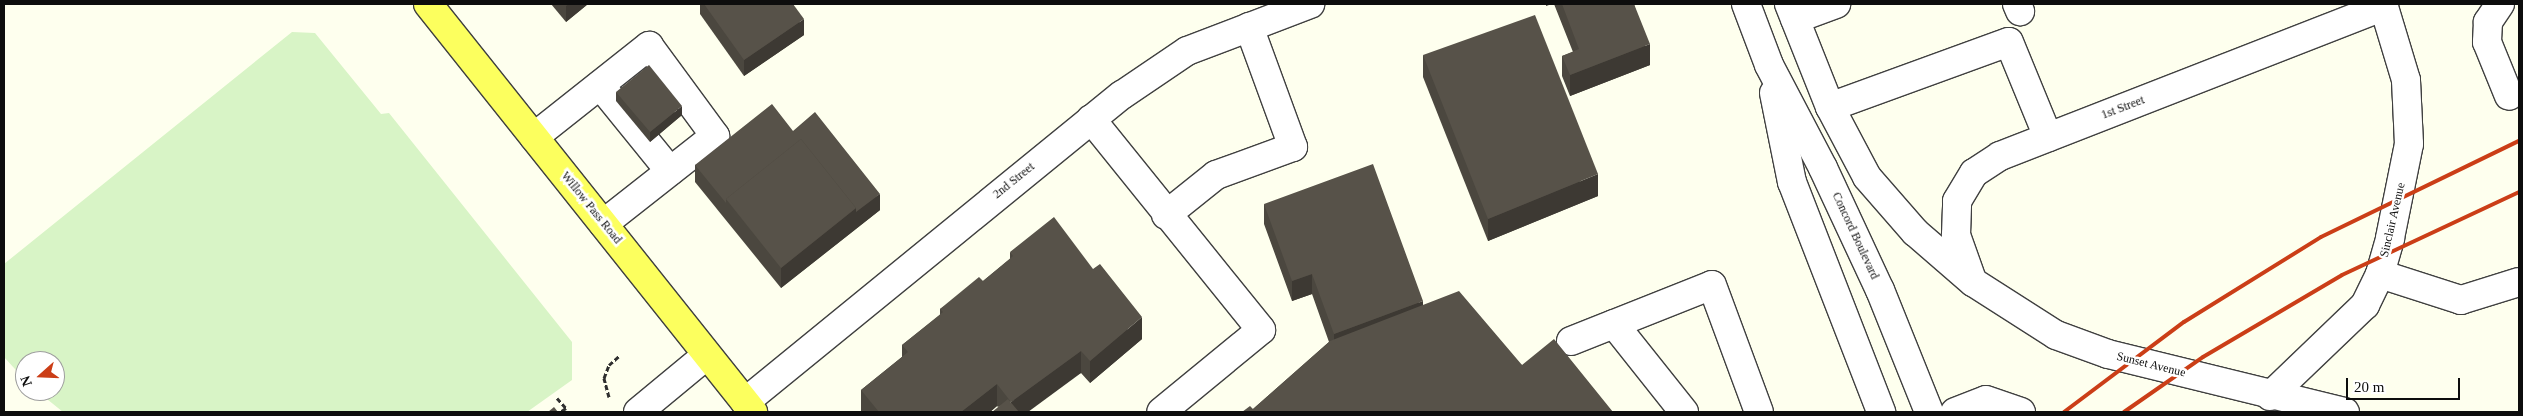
<!DOCTYPE html>
<style>
body{margin:0}
#map{position:relative;width:2523px;height:416px;overflow:hidden;background:#feffee;font-family:"Times New Roman",serif}
div>[style]{position:absolute}
[style*='--x']{left:calc(var(--x)*1px);top:calc(var(--y)*1px);width:calc(var(--w)*1px);rotate:calc(var(--a)*1deg)}
.pitch>*{inset:0;background:#d8f4c6}
.path>*{height:3px;margin-top:-1.5px;transform-origin:0;background:repeating-linear-gradient(90deg,#2f2f2f 0 5px,transparent 0 7.5px)}
.roads{filter:drop-shadow(1px 0 #404040) drop-shadow(-1px 0 #404040) drop-shadow(0 1px #404040) drop-shadow(0 -1px #404040)}
.minor>*{height:28px;margin:-14px;padding:0 14px;transform-origin:14px;border-radius:14px;background:#fff}
.major>*{height:28px;margin:-14px;padding:0 14px;transform-origin:14px;border-radius:14px;background:#fcff5e}
.rail>*{height:4px;margin:-2px;padding:0 2px;transform-origin:2px;border-radius:2px;background:#cb3e17}
.wall>*{inset:0;background:#4b473f}
.shaded-wall>*{inset:0;background:#3d3933}
.building>*{inset:0;background:#575249}
span{translate:-50% -50%;white-space:nowrap;text-align:center;line-height:1.15;-webkit-text-stroke:5px #fff;paint-order:stroke}
.street-label{font-size:12px;color:#0d0d0d}
.frame{position:absolute;inset:0;border:5px solid #0d0d0d;pointer-events:none}
.north{position:absolute;left:15px;top:351px;width:50px;height:50px;box-sizing:border-box;background:#fff;border:1px solid #9e9e9e;border-radius:50%;rotate:250deg;font-size:14px;font-weight:700;line-height:20px;text-align:center;color:#0d0d0d}
.north::after{content:'';display:block;margin:auto;width:18px;height:22px;background:#cb3e17;clip-path:polygon(50% 0,100% 100%,50% 72%,0 100%)}
.scale{position:absolute;left:2346px;top:378px;width:114px;height:22px;box-sizing:border-box;border:2px solid #0d0d0d;border-top:0;padding-left:6px;font-size:15px;line-height:18px;white-space:nowrap;color:#0d0d0d;-webkit-text-stroke:4px #fff;paint-order:stroke}
</style>
<div id="map">
<div class="pitch">
<i style="clip-path:polygon(292px 32px,315px 33px,381px 114px,389px 113px,572px 342px,572px 380px,527px 412px,63px 412px,37px 391px,55px 391px,55px 361px,25px 361px,25px 380px,4px 357px,4px 264px)"></i>
</div>
<div class="path">
<i style="--x:609;--y:397;--w:20;--a:-105"></i>
<i style="--x:604;--y:378;--w:14;--a:-69"></i>
<i style="--x:609;--y:365;--w:13;--a:-42"></i>
<i style="--x:557;--y:398;--w:13;--a:48"></i>
<i style="--x:566;--y:408;--w:7;--a:146"></i>
</div>
<div class="roads">
<div class="minor">
<i style="--x:1746;--y:4;--w:65;--a:69.3"></i>
<i style="--x:1769;--y:65;--w:116;--a:62.3"></i>
<i style="--x:1823;--y:168;--w:135;--a:65"></i>
<i style="--x:1880;--y:290;--w:131;--a:68.1"></i>
<i style="--x:1789;--y:4;--w:111;--a:68.3"></i>
<i style="--x:1830;--y:107;--w:79;--a:62.1"></i>
<i style="--x:1867;--y:177;--w:73;--a:48.9"></i>
<i style="--x:1915;--y:232;--w:77;--a:40.8"></i>
<i style="--x:1973;--y:282;--w:98;--a:32.6"></i>
<i style="--x:2056;--y:335;--w:55;--a:20.1"></i>
<i style="--x:2108;--y:354;--w:244;--a:13.8"></i>
<i style="--x:2017;--y:4;--w:8;--a:67"></i>
<i style="--x:2500;--y:4;--w:22;--a:124"></i>
<i style="--x:2488;--y:22;--w:20;--a:93"></i>
<i style="--x:2487;--y:42;--w:58;--a:67.8"></i>
<i style="--x:1795;--y:19;--w:44;--a:-20.1"></i>
<i style="--x:600;--y:85;--w:111;--a:50.9"></i>
<i style="--x:1774;--y:93;--w:91;--a:78.6"></i>
<i style="--x:1792;--y:182;--w:247;--a:68.8"></i>
<i style="--x:1830;--y:107;--w:190;--a:-20"></i>
<i style="--x:2009;--y:42;--w:103;--a:67.7"></i>
<i style="--x:1091;--y:119;--w:271;--a:51.1"></i>
<i style="--x:1261;--y:330;--w:129;--a:140.6"></i>
<i style="--x:534;--y:137;--w:147;--a:-38.4"></i>
<i style="--x:649;--y:46;--w:112;--a:53.7"></i>
<i style="--x:715;--y:136;--w:142;--a:141.8"></i>
<i style="--x:1166;--y:215;--w:64;--a:-38.7"></i>
<i style="--x:1216;--y:175;--w:82;--a:-20"></i>
<i style="--x:1293;--y:147;--w:128;--a:-110.1"></i>
<i style="--x:2380;--y:274;--w:85;--a:17.8"></i>
<i style="--x:2461;--y:300;--w:61;--a:-17.2"></i>
<i style="--x:1972;--y:280;--w:48;--a:-109.6"></i>
<i style="--x:1956;--y:235;--w:34;--a:-88"></i>
<i style="--x:1957;--y:201;--w:33;--a:-59"></i>
<i style="--x:1974;--y:173;--w:31;--a:-33"></i>
<i style="--x:2000;--y:156;--w:412;--a:-21.3"></i>
<i style="--x:1571;--y:341;--w:46;--a:-21.6"></i>
<i style="--x:2270;--y:396;--w:132;--a:-43.8"></i>
<i style="--x:2365;--y:305;--w:34;--a:-64"></i>
<i style="--x:2380;--y:274;--w:37;--a:-74"></i>
<i style="--x:2390;--y:238;--w:96;--a:-78.6"></i>
<i style="--x:2409;--y:144;--w:64;--a:-92.7"></i>
<i style="--x:2406;--y:80;--w:79;--a:-106.8"></i>
<i style="--x:745;--y:402;--w:486;--a:-39.2"></i>
<i style="--x:1122;--y:95;--w:78;--a:-34.1"></i>
<i style="--x:1187;--y:51;--w:132;--a:-20.9"></i>
<i style="--x:638;--y:412;--w:89;--a:-39.6"></i>
<i style="--x:1684;--y:412;--w:112;--a:-128.5"></i>
<i style="--x:1614;--y:324;--w:105;--a:-21.7"></i>
<i style="--x:1712;--y:285;--w:135;--a:69.7"></i>
<i style="--x:1955;--y:412;--w:33;--a:-21"></i>
<i style="--x:1986;--y:400;--w:37;--a:19"></i>
</div>
<div class="major">
<i style="--x:428;--y:4;--w:522;--a:51.46"></i>
</div>
</div>
<div class="rail">
<i style="--x:2064;--y:412;--w:150;--a:-36.9"></i>
<i style="--x:2184;--y:322;--w:161;--a:-31.8"></i>
<i style="--x:2321;--y:237;--w:220;--a:-25.9"></i>
<i style="--x:2124;--y:412;--w:96;--a:-34.8"></i>
<i style="--x:2203;--y:357;--w:161;--a:-30.5"></i>
<i style="--x:2342;--y:275;--w:195;--a:-25.1"></i>
</div>
<div class="wall">
<i style="clip-path:polygon(551px 4px,588px 4px,566px 22px)"></i>
<i style="clip-path:polygon(700px 4px,793px 4px,804px 35px,744px 76px,700px 14px)"></i>
<i style="clip-path:polygon(1554px 4px,1634px 4px,1650px 65px,1570px 96px,1562px 76px,1562px 56px,1573px 52px)"></i>
<i style="clip-path:polygon(1423px 55px,1598px 196px,1488px 241px,1423px 77px)"></i>
<i style="clip-path:polygon(616px 92px,682px 115px,650px 142px,616px 101px)"></i>
<i style="clip-path:polygon(793px 131px,880px 210px,781px 288px,695px 182px,695px 165px)"></i>
<i style="clip-path:polygon(1264px 204px,1423px 305px,1522px 365px,1613px 412px,1253px 409px,1329px 342px,1312px 294px,1292px 301px,1264px 224px)"></i>
<i style="clip-path:polygon(1010px 252px,1142px 339px,1090px 383px,1081px 373px,998px 407px,997px 406px,990px 412px,861px 412px,861px 390px,902px 357px,902px 345px,940px 315px,940px 309px,983px 281px,1010px 259px)"></i>
</div>
<div class="shaded-wall">
<i style="clip-path:polygon(569px 4px,588px 4px,566px 22px,566px 6px)"></i>
<i style="clip-path:polygon(1546px 4px,1552px 4px,1546px 6px)"></i>
<i style="clip-path:polygon(804px 19px,804px 35px,744px 76px,744px 60px)"></i>
<i style="clip-path:polygon(1650px 44px,1650px 65px,1570px 96px,1570px 75px)"></i>
<i style="clip-path:polygon(682px 106px,682px 115px,650px 142px,650px 132px)"></i>
<i style="clip-path:polygon(1598px 174px,1598px 196px,1488px 241px,1488px 219px)"></i>
<i style="clip-path:polygon(880px 194px,880px 210px,781px 288px,781px 268px,856px 208px)"></i>
<i style="clip-path:polygon(1312px 274px,1312px 294px,1292px 301px,1292px 281px)"></i>
<i style="clip-path:polygon(1423px 301px,1423px 322px,1334px 354px,1334px 334px)"></i>
<i style="clip-path:polygon(1142px 317px,1142px 339px,1090px 383px,1090px 361px)"></i>
<i style="clip-path:polygon(1081px 351px,1081px 373px,1028px 412px,1011px 412px,1011px 402px)"></i>
<i style="clip-path:polygon(997px 384px,997px 406px,990px 412px,961px 412px)"></i>
</div>
<div class="building">
<i style="clip-path:polygon(704px 4px,793px 4px,804px 19px,744px 60px)"></i>
<i style="clip-path:polygon(1562px 4px,1634px 4px,1650px 44px,1570px 75px,1562px 56px,1579px 49px)"></i>
<i style="clip-path:polygon(1535px 15px,1598px 174px,1488px 219px,1423px 55px)"></i>
<i style="clip-path:polygon(649px 65px,682px 106px,650px 132px,616px 92px)"></i>
<i style="clip-path:polygon(772px 104px,793px 131px,815px 112px,880px 194px,856px 212px,856px 208px,801px 139px,726px 199px,726px 203px,695px 165px)"></i>
<i style="clip-path:polygon(801px 139px,856px 208px,781px 268px,726px 199px)"></i>
<i style="clip-path:polygon(1373px 164px,1423px 301px,1334px 334px,1312px 274px,1292px 281px,1264px 204px)"></i>
<i style="clip-path:polygon(1054px 217px,1093px 269px,1100px 264px,1142px 317px,1090px 361px,1081px 351px,1011px 402px,997px 384px,961px 412px,879px 412px,861px 390px,908px 352px,902px 345px,943px 312px,940px 309px,979px 277px,983px 281px,1013px 256px,1010px 252px)"></i>
<i style="clip-path:polygon(1459px 291px,1522px 365px,1554px 339px,1613px 412px,1242px 412px,1250px 406px,1253px 409px,1330px 341px)"></i>
<i style="clip-path:polygon(1008px 399px,1019px 412px,992px 412px)"></i>
<i style="clip-path:polygon(554px 407px,558px 412px,548px 412px)"></i>
</div>
<div class="street-label">
<span style="left:2123px;top:108px;rotate:-21deg">1st Street</span>
<span style="left:1014px;top:181px;rotate:-39deg">2nd Street</span>
<span style="left:591px;top:208px;rotate:51deg">Willow Pass Road</span>
<span style="left:2393px;top:220px;rotate:-77deg">Sinclair Avenue</span>
<span style="left:1855px;top:236px;rotate:65deg">Concord Boulevard</span>
<span style="left:2151px;top:365px;rotate:14deg">Sunset Avenue</span>
</div>
<div class="frame"></div>
<div class="north">N</div>
<div class="scale">20 m</div>
</div>
